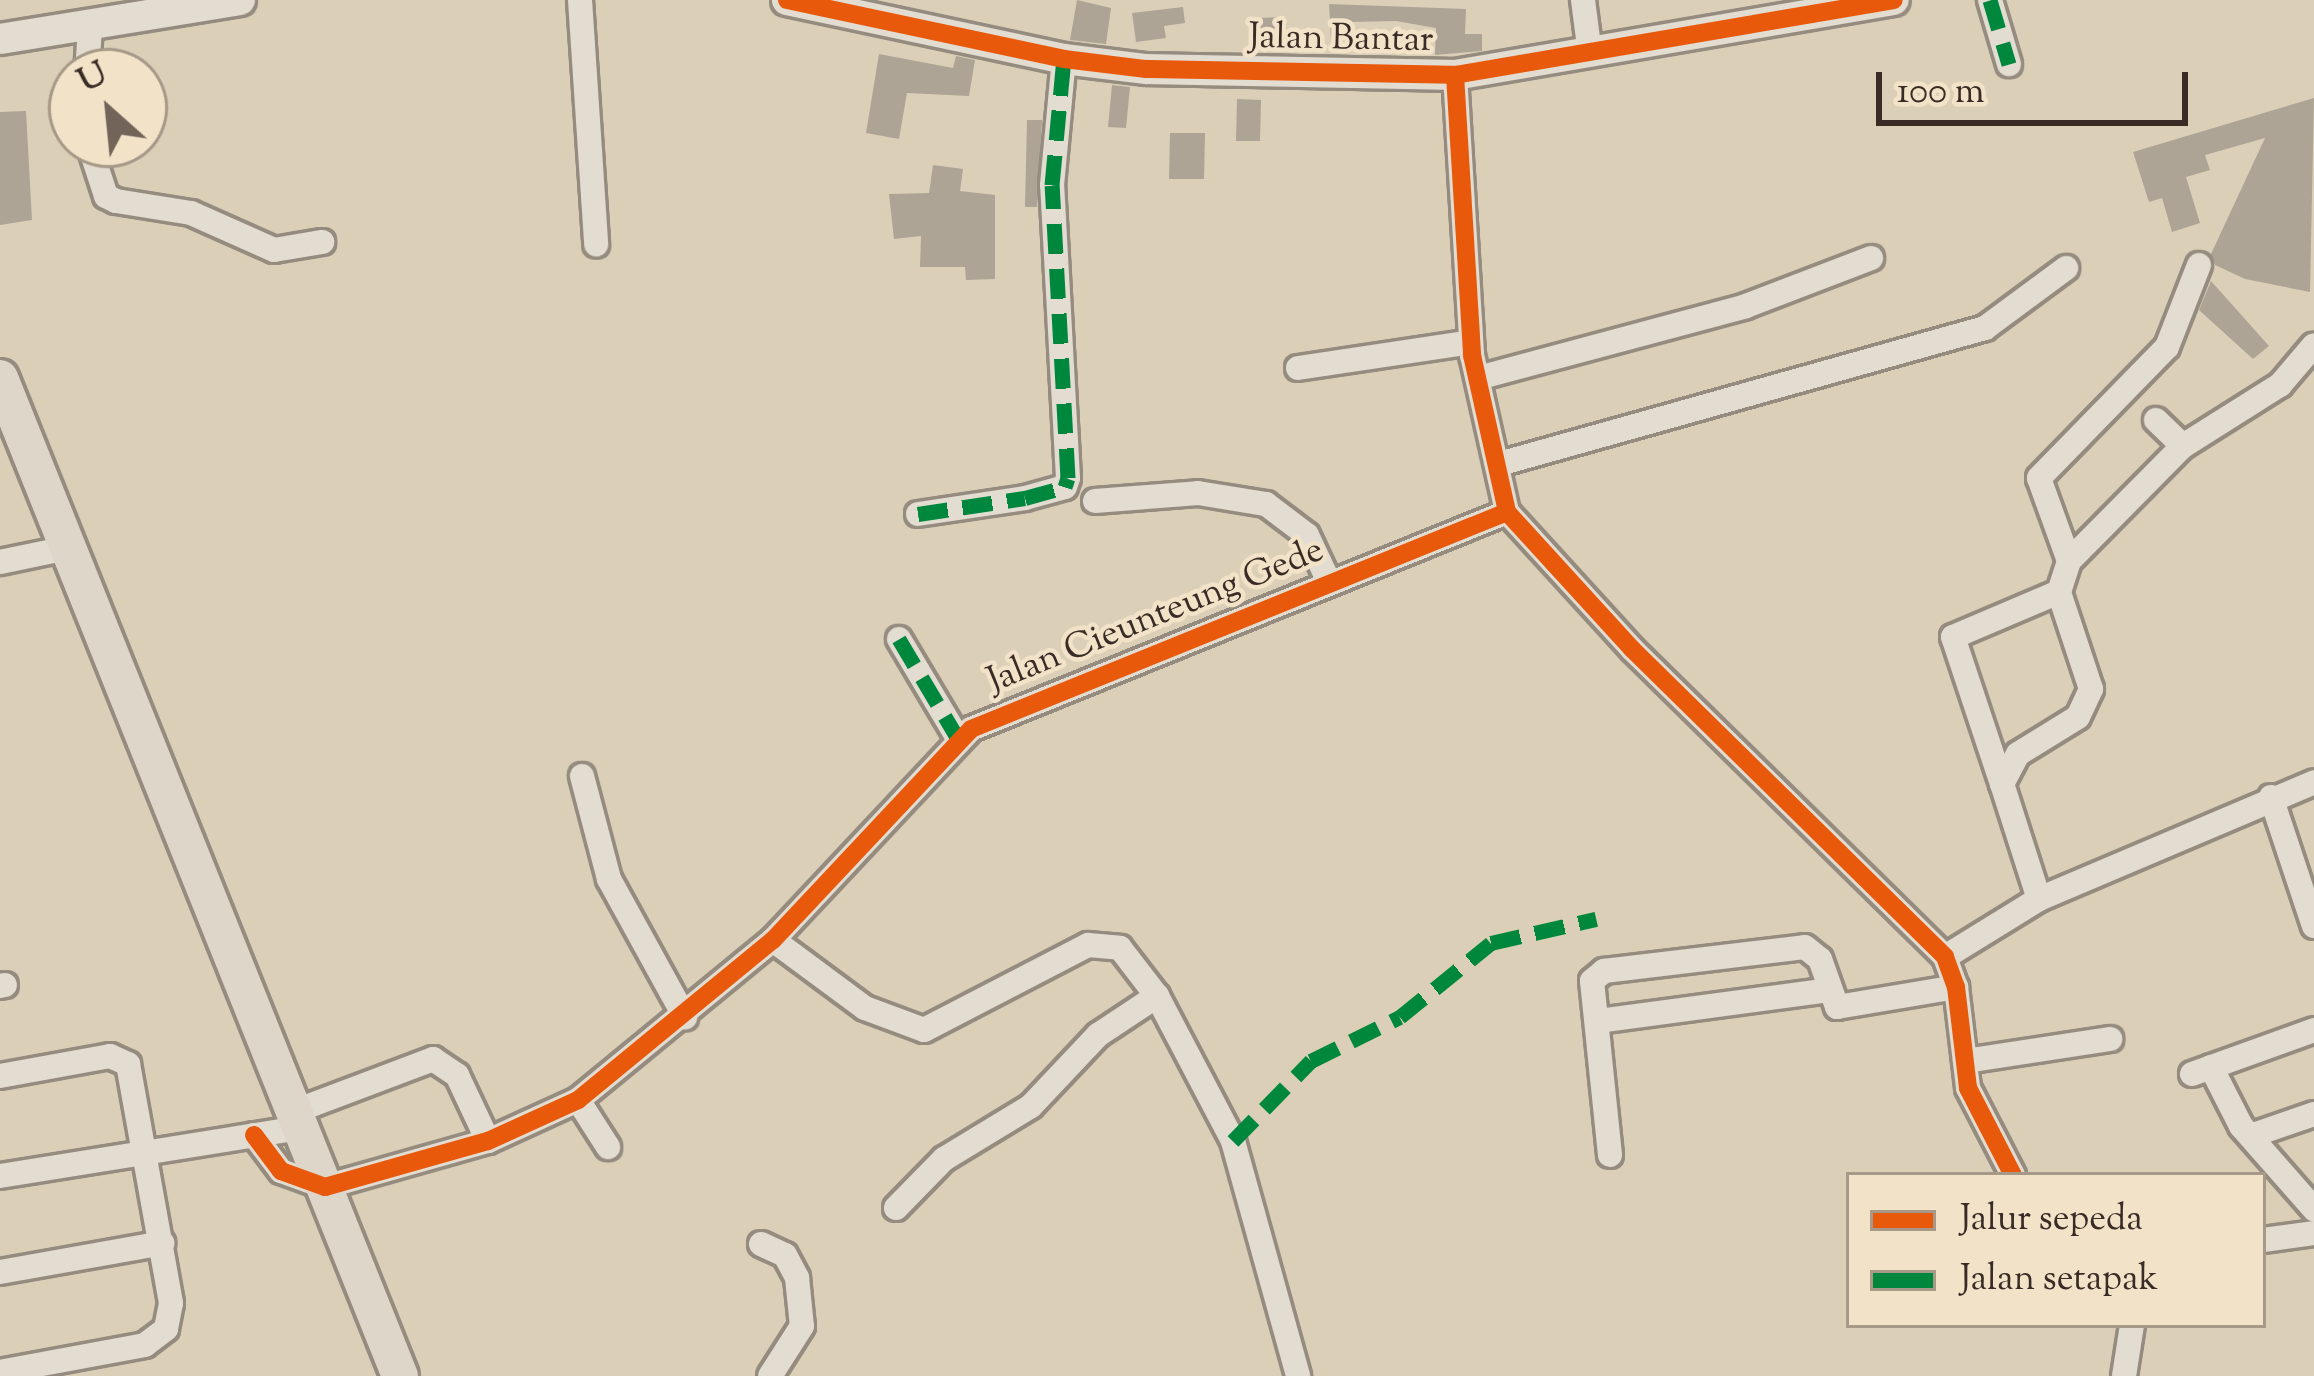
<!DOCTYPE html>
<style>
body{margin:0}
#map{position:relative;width:2314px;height:1376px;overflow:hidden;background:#dbcfb8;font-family:"Sorts Mill Goudy",serif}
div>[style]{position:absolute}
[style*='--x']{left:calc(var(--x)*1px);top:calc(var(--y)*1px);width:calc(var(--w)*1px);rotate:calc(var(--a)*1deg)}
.building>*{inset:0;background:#ada495}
.roads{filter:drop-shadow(3px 0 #958c7f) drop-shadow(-3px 0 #958c7f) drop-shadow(0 3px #958c7f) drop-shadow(0 -3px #958c7f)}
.minor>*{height:24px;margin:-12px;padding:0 12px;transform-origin:12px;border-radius:12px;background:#e3dcd1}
.tertiary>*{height:30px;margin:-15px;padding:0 15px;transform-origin:15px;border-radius:15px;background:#e3dcd1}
.primary>*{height:36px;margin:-18px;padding:0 18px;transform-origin:18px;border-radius:18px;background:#ded6c9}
.quiet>*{height:15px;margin-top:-7.5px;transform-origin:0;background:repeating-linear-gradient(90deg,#00873e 0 30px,transparent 0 45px)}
.cycleway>*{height:18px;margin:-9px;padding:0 9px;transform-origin:9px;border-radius:9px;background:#e8590c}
span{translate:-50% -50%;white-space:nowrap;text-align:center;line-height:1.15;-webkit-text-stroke:9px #f1e2c8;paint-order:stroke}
.street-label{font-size:36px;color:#392b25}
.legend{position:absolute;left:1846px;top:1172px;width:420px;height:156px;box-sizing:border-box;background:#f1e2c8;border:3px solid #a79987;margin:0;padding:15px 21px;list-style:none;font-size:36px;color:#392b25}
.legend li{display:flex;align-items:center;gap:24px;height:60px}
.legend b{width:60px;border:3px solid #a79987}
.north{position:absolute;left:48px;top:48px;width:120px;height:120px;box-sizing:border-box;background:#f1e2c8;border:3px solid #a79987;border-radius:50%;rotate:333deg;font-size:33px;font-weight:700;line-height:48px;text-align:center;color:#392b25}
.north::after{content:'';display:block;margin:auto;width:42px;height:54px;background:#726458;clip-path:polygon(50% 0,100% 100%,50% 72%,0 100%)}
.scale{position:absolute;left:1876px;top:72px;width:312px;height:54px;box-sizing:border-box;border:6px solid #392b25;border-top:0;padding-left:15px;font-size:36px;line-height:42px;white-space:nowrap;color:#392b25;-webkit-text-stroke:9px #f1e2c8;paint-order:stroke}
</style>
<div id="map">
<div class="building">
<i style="clip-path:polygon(1077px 0,1111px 8px,1106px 44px,1070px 40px)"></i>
<i style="clip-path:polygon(1329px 4px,1466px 9px,1465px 34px,1482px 34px,1482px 51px,1435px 55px,1436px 28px,1396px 21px,1350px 22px,1352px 39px,1331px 40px)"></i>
<i style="clip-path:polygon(1183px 7px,1185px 23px,1164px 26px,1166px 38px,1136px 42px,1132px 13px)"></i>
<i style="clip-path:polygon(1286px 17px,1288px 48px,1261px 46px,1259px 18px)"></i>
<i style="clip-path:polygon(879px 54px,953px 68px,956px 56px,975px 60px,969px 96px,907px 93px,899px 139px,866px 133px)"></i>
<i style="clip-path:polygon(1112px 85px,1130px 87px,1126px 128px,1108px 127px)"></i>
<i style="clip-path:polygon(2314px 98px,2310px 292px,2245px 279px,2215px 265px,2211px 254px,2265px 138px,2205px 155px,2210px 170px,2186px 177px,2200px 223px,2172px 232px,2162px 198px,2149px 202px,2133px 152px)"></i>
<i style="clip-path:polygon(1237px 99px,1261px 100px,1260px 141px,1236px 141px)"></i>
<i style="clip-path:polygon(26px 111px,32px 220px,0 225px,0 112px)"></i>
<i style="clip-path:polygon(1027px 120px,1042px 120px,1037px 207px,1025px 207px)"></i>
<i style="clip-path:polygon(1170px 133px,1205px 133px,1204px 179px,1169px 179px)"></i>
<i style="clip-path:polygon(933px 165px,963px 169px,960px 191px,995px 195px,995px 279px,966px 280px,965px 267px,920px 267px,921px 236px,894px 239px,889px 194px,929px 193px)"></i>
<i style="clip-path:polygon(2211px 281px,2269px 346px,2253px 359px,2199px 310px)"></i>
</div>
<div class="roads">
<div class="minor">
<i style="--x:580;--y:0;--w:245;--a:86.2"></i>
<i style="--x:1583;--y:0;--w:54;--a:82.6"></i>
<i style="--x:1990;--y:0;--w:67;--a:73.5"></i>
<i style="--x:87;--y:72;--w:44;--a:-86.1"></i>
<i style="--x:1455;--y:75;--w:281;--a:86.5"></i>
<i style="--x:1472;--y:355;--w:161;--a:77.4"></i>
<i style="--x:1507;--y:512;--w:185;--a:47.6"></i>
<i style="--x:1632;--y:649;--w:439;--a:44.5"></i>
<i style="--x:1945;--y:957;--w:32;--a:70"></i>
<i style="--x:1956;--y:987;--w:102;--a:83.2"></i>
<i style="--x:1968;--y:1088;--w:98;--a:62.7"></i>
<i style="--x:89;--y:144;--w:55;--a:71.9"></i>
<i style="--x:106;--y:196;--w:11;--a:27"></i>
<i style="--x:116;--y:201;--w:76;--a:9.1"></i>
<i style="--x:191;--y:213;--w:91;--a:24"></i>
<i style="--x:274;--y:250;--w:49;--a:-9.5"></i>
<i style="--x:1298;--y:368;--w:175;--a:-8.5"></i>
<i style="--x:1478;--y:378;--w:278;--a:-15"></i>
<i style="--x:1746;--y:306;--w:134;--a:-21"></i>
<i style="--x:2156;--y:420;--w:37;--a:44"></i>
<i style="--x:1499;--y:464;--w:505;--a:-15.63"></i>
<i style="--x:1985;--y:328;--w:101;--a:-36.5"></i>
<i style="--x:1095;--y:501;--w:103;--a:-4.4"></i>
<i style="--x:1198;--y:493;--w:69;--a:9.2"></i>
<i style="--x:1266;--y:504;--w:51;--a:37.1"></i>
<i style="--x:1307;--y:535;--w:52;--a:64.9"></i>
<i style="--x:918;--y:514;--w:108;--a:-8.5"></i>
<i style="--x:1025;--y:498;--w:41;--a:-15.4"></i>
<i style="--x:1065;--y:487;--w:9;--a:-72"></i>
<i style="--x:1068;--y:478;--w:293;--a:-93.1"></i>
<i style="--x:1052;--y:185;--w:127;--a:-84.6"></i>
<i style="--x:2069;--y:561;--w:88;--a:-109.9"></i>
<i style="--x:2039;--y:478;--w:183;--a:-45.7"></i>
<i style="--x:2167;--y:347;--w:88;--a:-68.7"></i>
<i style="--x:0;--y:562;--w:68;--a:-11.8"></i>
<i style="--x:899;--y:639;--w:117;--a:59.3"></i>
<i style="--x:582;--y:776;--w:106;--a:75.3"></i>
<i style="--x:609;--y:879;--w:158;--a:61.2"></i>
<i style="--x:2002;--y:784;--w:155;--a:-108.4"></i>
<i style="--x:1953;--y:637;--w:115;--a:-23"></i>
<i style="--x:2271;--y:797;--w:136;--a:71.6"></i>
<i style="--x:2039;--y:899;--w:121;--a:-107.8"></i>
<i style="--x:2002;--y:784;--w:34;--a:-62"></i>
<i style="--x:2018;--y:754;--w:70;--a:-31.7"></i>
<i style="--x:2078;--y:717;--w:31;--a:-65"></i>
<i style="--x:2091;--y:689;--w:102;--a:-108.3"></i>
<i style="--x:2059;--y:592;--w:33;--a:-72"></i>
<i style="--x:2069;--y:561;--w:162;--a:-45.3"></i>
<i style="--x:2183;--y:446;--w:115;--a:-32.2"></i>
<i style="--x:2280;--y:385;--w:52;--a:-49.6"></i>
<i style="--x:773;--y:940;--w:114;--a:36.5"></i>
<i style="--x:865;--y:1008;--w:63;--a:20.4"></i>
<i style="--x:924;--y:1030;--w:185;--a:-27.4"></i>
<i style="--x:1088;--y:945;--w:32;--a:5"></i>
<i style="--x:1120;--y:948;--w:61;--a:52.4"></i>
<i style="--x:1157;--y:996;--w:164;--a:62.3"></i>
<i style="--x:1233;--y:1141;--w:244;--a:74.5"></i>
<i style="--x:1945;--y:957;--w:110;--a:-31.7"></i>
<i style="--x:2039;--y:899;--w:299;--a:-23"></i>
<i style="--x:0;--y:986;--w:5;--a:-11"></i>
<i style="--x:1598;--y:1021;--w:234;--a:-7.6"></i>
<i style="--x:1965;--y:1061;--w:147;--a:-8.6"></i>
<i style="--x:2211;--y:1067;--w:66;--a:63"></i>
<i style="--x:2241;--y:1126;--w:111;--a:48.7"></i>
<i style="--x:2192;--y:1074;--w:130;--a:-19.8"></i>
<i style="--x:0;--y:1076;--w:112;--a:-10.3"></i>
<i style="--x:110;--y:1056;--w:20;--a:24"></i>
<i style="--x:128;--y:1064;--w:243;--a:79.8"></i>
<i style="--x:171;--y:1303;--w:26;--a:101"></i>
<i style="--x:166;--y:1329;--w:26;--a:143"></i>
<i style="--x:145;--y:1345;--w:147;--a:169.5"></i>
<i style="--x:578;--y:1100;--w:56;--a:57.4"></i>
<i style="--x:293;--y:1112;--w:150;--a:-20.7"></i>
<i style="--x:433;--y:1059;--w:29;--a:34"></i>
<i style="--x:457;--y:1075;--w:73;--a:64.8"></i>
<i style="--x:2256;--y:1134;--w:61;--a:-19"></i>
<i style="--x:254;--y:1135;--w:45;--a:53.1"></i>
<i style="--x:281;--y:1171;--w:47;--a:20"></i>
<i style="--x:325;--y:1187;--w:169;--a:-15.8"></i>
<i style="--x:488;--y:1141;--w:99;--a:-24.5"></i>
<i style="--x:578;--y:1100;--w:252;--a:-39.4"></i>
<i style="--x:773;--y:940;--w:289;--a:-46.8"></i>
<i style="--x:971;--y:729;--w:578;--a:-22.04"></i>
<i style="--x:1610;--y:1155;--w:175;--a:-95.9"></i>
<i style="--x:1592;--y:981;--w:16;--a:-40"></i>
<i style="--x:1604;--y:971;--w:202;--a:-6.8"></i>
<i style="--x:1805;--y:947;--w:19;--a:39"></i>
<i style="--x:1820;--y:959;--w:51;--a:70.5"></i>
<i style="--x:1837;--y:1007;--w:121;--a:-9.5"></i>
<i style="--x:0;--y:1176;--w:304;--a:-9.1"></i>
<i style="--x:896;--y:1208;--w:69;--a:-45.6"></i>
<i style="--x:944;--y:1159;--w:102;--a:-31.3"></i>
<i style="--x:1031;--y:1106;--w:98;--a:-46.7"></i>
<i style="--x:1098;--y:1035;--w:71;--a:-33.5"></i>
<i style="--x:2263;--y:1240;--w:51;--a:-7.8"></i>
<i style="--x:761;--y:1244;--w:26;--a:25"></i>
<i style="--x:785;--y:1255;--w:26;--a:62"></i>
<i style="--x:797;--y:1278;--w:48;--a:84.1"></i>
<i style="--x:802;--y:1326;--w:59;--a:122.6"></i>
<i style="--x:0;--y:1272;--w:165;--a:-10.1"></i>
<i style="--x:2124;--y:1376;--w:52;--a:-81.1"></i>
</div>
<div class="tertiary">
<i style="--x:787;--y:0;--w:283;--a:12"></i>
<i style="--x:1064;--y:59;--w:83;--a:7"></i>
<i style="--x:1146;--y:69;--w:309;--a:1.1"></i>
<i style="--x:1455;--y:75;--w:445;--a:-9.7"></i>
<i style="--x:0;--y:39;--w:243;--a:-9.2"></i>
</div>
<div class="primary">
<i style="--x:0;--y:378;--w:1075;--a:68.16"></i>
</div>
</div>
<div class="quiet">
<i style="--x:1990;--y:0;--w:67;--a:73.5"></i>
<i style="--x:918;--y:514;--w:108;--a:-8.5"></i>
<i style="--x:1025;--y:498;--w:41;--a:-15.4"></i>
<i style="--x:1065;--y:487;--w:9;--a:-72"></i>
<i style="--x:1068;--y:478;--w:293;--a:-93.1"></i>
<i style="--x:1052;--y:185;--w:127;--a:-84.6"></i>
<i style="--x:899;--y:639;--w:117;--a:59.3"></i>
<i style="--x:1233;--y:1141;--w:112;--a:-45.7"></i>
<i style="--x:1311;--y:1061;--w:99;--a:-26.3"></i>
<i style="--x:1400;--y:1017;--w:117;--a:-39.1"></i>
<i style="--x:1491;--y:943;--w:108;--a:-12.9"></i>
</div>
<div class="cycleway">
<i style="--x:787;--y:0;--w:283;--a:12"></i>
<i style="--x:1064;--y:59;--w:83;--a:7"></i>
<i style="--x:1146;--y:69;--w:309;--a:1.1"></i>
<i style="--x:1455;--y:75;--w:445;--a:-9.7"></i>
<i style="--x:1455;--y:75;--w:281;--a:86.5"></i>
<i style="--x:1472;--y:355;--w:161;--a:77.4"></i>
<i style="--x:1507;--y:512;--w:185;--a:47.6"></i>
<i style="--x:1632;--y:649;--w:439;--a:44.5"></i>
<i style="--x:1945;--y:957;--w:32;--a:70"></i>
<i style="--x:1956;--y:987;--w:102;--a:83.2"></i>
<i style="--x:1968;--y:1088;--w:98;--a:62.7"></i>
<i style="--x:254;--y:1135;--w:45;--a:53.1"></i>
<i style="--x:281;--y:1171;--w:47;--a:20"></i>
<i style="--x:325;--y:1187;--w:169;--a:-15.8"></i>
<i style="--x:488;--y:1141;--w:99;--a:-24.5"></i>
<i style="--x:578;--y:1100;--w:252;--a:-39.4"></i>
<i style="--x:773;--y:940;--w:289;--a:-46.8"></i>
<i style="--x:971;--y:729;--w:578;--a:-22.04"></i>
</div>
<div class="street-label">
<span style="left:1341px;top:40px;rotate:1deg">Jalan Bantar</span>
<span style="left:1156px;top:617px;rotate:-22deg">Jalan Cieunteung Gede</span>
</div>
<ul class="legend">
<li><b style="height:15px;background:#e8590c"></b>Jalur sepeda</li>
<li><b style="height:15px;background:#00873e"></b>Jalan setapak</li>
</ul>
<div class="north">U</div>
<div class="scale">100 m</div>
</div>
